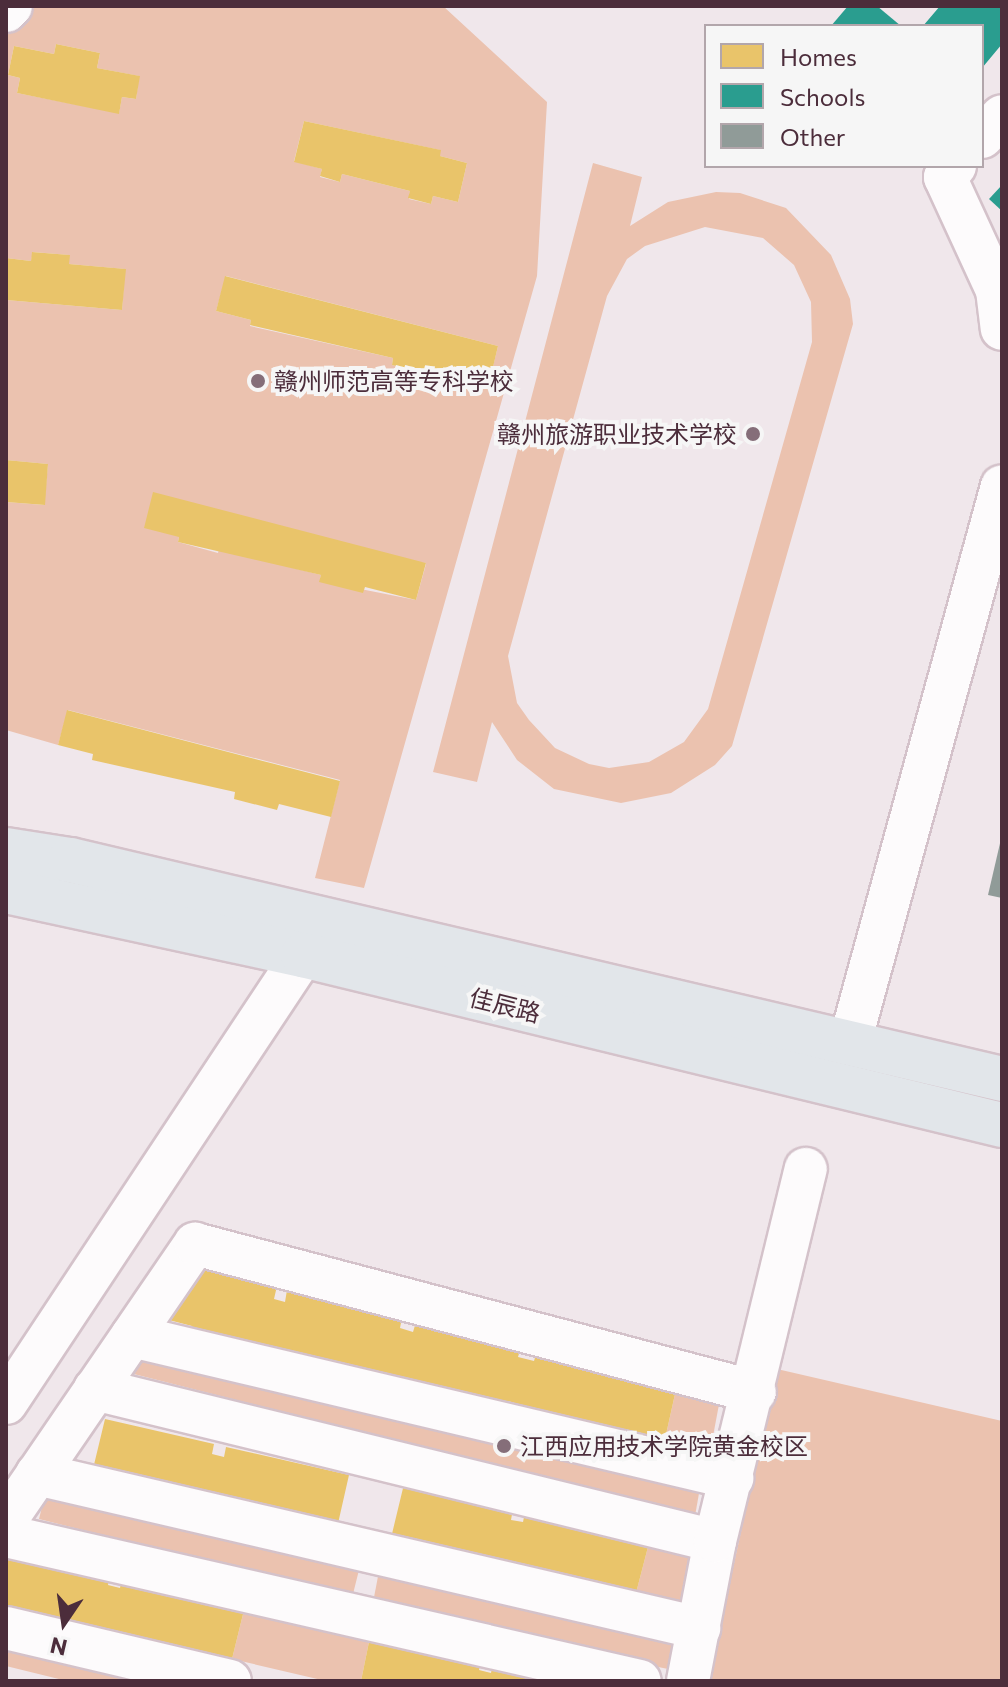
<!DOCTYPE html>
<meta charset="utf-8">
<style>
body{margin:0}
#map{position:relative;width:1008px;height:1687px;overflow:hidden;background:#f0e7eb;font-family:Commissioner,"Noto Sans SC",sans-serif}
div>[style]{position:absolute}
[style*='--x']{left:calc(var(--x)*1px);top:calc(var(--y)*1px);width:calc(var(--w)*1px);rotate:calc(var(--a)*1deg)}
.green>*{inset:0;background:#ebc2af}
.homes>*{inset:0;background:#e9c46a}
.schools>*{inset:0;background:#2a9d8f}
.building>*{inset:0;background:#909b98}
.roads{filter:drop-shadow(2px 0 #d4c2ca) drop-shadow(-2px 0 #d4c2ca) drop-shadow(0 2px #d4c2ca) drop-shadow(0 -2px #d4c2ca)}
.minor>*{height:42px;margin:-21px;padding:0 21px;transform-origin:21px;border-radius:21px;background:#fdfbfc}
.major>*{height:44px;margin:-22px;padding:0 22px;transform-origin:22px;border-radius:22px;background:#e2e6ea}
.dots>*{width:22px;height:22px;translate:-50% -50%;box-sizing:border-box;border:4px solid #f6f6f6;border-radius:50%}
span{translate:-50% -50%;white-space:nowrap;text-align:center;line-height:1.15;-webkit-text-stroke:8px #f6f6f6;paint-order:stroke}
.poi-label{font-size:24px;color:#4c2d3b}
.left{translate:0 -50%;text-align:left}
.right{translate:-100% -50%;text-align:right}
.street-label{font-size:24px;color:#4c2d3b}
.frame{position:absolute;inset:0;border:8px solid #4c2d3b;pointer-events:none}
.legend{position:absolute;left:704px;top:24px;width:280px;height:144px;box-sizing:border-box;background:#f6f6f6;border:2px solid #b2a6ab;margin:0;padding:10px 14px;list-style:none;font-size:24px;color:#4c2d3b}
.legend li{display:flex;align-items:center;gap:16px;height:40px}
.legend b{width:40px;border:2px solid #b2a6ab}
.north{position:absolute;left:24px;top:1583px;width:80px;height:80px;-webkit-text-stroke:6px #f6f6f6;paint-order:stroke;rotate:193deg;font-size:22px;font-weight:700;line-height:32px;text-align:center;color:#4c2d3b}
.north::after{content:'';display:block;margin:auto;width:28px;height:36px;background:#4c2d3b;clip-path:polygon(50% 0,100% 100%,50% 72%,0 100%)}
</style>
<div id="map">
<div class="green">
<i style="clip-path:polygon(evenodd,6px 6px,443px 6px,547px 102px,537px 276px,364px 888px,315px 878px,340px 780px,68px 710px,58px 745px,6px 730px,6px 502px,44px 505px,48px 464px,6px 460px,6px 300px,122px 310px,125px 269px,69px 264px,69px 255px,33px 252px,31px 261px,6px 258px,6px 6px,56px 44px,100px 53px,97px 68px,139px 76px,136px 99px,122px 97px,119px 113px,17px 93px,20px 78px,8px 75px,14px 46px,54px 54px,56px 44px,6px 6px,304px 121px,440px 150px,440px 156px,467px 163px,458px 202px,433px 196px,431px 204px,409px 199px,410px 191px,342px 174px,340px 182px,320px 177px,322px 169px,294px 161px,304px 121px,6px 6px,226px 276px,498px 346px,489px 383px,436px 370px,435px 376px,392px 365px,393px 358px,250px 326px,251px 320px,216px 311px,226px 276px,6px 6px,179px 537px,426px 563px,426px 564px,416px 600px,320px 581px,321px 575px,219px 549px,218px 553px,178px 542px,179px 537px)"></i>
<i style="clip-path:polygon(evenodd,593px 163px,642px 177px,630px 226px,668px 202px,716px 192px,740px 193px,786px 208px,831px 255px,850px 299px,853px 324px,732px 746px,715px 765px,671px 793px,621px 803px,554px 789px,517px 760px,492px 722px,477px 782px,433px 772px,593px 163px,705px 227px,763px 238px,794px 265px,811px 302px,812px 342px,708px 709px,684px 742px,649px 762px,609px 768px,589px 764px,555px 748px,529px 720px,517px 703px,508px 656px,607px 296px,627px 259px,645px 246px,705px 227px)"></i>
<i style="clip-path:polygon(138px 1348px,701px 1482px,695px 1516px,122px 1371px)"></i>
<i style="clip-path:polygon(777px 1369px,1002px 1421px,1002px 1681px,708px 1681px)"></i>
<i style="clip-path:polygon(677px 1385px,721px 1394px,710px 1452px,665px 1439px)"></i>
<i style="clip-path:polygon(46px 1491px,359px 1570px,352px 1598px,39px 1519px)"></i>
<i style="clip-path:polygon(649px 1543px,695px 1555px,682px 1605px,636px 1593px)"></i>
<i style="clip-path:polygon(379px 1571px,675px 1632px,668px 1669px,372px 1608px)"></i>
<i style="clip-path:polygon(244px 1610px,370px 1637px,361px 1681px,326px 1681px,232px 1659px)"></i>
<i style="clip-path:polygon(6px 1642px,168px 1681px,67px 1681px,6px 1666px)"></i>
</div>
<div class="homes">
<i style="clip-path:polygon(56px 44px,100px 53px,97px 68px,140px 76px,136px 99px,122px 97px,119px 114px,17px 93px,20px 78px,8px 75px,14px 46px,54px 54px)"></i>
<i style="clip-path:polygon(304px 121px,441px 150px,440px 156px,467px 163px,458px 202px,433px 196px,431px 204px,408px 198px,410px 191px,342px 174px,340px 182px,320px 176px,322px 169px,294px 162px)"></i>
<i style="clip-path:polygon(32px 252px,70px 255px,69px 264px,126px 269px,122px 310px,6px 300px,6px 258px,31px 261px)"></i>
<i style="clip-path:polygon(225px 276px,498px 346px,489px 384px,436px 370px,435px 376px,392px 365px,393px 358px,250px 325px,251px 320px,216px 311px)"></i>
<i style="clip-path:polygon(6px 460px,48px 464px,45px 505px,6px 502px)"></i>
<i style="clip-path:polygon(153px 492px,426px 563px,416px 600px,365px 587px,363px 593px,319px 582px,321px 575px,178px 542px,179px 537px,144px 528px)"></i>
<i style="clip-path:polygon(67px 710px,340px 781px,331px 817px,279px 804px,277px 810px,234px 799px,235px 792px,92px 760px,93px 754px,58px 745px)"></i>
<i style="clip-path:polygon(179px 1262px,277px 1286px,274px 1299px,285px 1302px,287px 1290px,402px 1318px,400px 1328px,413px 1332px,416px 1322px,521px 1347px,518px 1357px,534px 1361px,537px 1351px,677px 1385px,665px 1439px,625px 1429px,623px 1436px,508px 1401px,505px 1411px,319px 1367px,321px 1358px,243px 1339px,241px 1349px,190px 1336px,192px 1326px,165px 1319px)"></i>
<i style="clip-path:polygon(105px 1419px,214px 1444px,212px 1454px,224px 1457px,226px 1447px,349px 1475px,337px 1528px,92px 1473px)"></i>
<i style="clip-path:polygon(404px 1484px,513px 1509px,511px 1520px,523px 1522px,525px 1512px,649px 1543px,636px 1593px,391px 1538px)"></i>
<i style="clip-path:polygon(6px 1550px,110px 1576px,108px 1585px,120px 1588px,122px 1579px,244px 1610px,232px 1659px,187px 1648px,184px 1657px,147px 1640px,69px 1621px,67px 1630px,6px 1608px)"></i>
<i style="clip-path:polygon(370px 1637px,481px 1662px,479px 1670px,491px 1673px,493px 1663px,568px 1681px,361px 1681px)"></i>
</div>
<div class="schools">
<i style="clip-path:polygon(848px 6px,877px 6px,901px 26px,831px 26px)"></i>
<i style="clip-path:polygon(940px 6px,1002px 6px,1002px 44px,982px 68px,982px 26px,923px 26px)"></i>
<i style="clip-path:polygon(1002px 185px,1002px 211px,989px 199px)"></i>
</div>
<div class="building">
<i style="clip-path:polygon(1001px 839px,1002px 840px,1002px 898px,988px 895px)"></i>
</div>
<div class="roads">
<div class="minor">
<i style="--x:6;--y:11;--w:7;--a:-45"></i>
<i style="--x:982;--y:137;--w:29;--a:-46"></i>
<i style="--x:955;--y:166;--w:15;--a:132"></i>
<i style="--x:945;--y:177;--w:124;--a:65.3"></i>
<i style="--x:997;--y:290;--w:39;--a:83"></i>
<i style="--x:850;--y:1042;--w:576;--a:-74.71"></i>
<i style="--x:132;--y:1336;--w:617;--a:13.32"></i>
<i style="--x:95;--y:1389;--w:638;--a:13.78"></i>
<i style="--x:6;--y:1403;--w:538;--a:-56.46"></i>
<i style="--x:37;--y:1474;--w:680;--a:13.1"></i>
<i style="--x:6;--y:1520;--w:335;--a:-55.6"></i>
<i style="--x:195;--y:1244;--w:579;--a:14.8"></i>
<i style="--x:6;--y:1536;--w:650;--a:12.88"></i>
<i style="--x:6;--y:1628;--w:230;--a:13.3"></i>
<i style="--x:688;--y:1681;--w:143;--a:-79.1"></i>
<i style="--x:715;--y:1541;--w:383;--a:-76.3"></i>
</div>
<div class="major">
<i style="--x:6;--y:850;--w:65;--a:8.9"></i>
<i style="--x:70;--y:860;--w:957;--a:13.22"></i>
<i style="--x:6;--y:891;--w:304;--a:12.2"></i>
<i style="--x:303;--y:955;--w:719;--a:13.67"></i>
</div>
</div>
<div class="dots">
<i style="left:258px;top:381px;background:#856e79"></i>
<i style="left:753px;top:434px;background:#856e79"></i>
<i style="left:504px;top:1446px;background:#856e79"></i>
</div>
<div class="poi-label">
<span class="left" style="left:274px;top:381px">赣州师范高等专科学校</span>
<span class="right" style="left:737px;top:434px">赣州旅游职业技术学校</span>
<span class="left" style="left:520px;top:1446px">江西应用技术学院黄金校区</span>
</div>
<div class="street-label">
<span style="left:505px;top:1005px;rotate:14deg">佳辰路</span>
</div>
<div class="frame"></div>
<ul class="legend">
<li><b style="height:22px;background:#e9c46a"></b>Homes</li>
<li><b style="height:22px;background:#2a9d8f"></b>Schools</li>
<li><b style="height:22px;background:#909b98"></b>Other</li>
</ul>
<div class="north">N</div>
</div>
